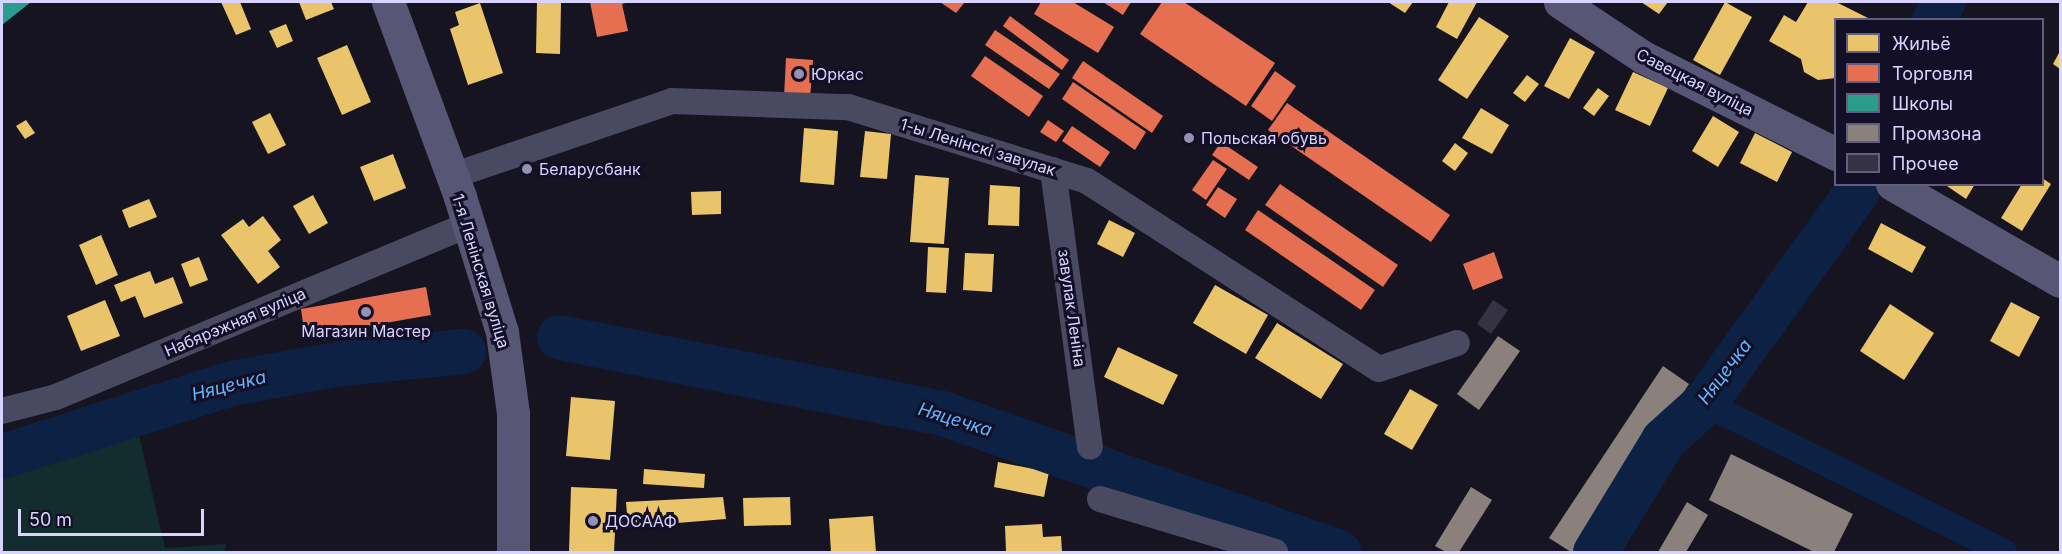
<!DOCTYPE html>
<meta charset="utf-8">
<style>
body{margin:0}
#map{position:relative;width:2062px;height:554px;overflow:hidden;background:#161421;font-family:Inter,sans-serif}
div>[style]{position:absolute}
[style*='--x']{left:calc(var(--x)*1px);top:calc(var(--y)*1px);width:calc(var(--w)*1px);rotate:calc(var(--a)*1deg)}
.green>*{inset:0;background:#132c2d}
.homes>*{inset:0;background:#e9c46a}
.shops>*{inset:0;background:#e76f51}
.schools>*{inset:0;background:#2a9d8f}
.industry>*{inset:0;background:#8a817c}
.canal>*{height:26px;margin:-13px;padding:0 13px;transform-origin:13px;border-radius:13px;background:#0d2144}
.river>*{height:45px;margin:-22.5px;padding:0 22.5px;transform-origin:22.5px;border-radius:22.5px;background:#0d2144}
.building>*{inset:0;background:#343243}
.street>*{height:26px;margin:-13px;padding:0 13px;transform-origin:13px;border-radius:13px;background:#4a4962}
.secondary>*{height:33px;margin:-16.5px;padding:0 16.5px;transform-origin:16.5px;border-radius:16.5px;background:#575674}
.dots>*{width:16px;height:16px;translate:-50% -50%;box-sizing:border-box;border:3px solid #130f26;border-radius:50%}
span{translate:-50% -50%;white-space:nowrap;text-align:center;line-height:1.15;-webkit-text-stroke:6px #130f26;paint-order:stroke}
.poi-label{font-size:16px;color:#d9d4ff}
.left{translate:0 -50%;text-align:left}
.street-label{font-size:16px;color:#d9d4ff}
.water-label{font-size:18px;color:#62b6ff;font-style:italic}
.frame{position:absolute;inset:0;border:3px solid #d9d4ff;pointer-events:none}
.legend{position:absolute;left:1834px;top:18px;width:210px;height:168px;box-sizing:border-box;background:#130f26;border:2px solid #625e7d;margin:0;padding:8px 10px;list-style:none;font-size:18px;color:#d9d4ff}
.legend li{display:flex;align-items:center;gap:12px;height:30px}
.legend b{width:30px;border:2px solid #625e7d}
.scale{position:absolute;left:18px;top:509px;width:186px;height:27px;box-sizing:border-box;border:3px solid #d9d4ff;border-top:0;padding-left:8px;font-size:18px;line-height:21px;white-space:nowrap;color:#d9d4ff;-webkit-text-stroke:4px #130f26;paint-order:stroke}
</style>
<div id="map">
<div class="green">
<i style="clip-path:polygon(139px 435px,165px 548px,226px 544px,225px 552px,2px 552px,2px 468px)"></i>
</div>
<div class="homes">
<i style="clip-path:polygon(221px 2px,240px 2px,251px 29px,236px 35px)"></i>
<i style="clip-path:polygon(299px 2px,331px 2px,334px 9px,306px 20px)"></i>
<i style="clip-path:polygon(537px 2px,561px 3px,560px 54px,536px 53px)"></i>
<i style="clip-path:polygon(1388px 2px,1413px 2px,1405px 13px)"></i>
<i style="clip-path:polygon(1449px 2px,1477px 2px,1457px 39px,1436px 27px)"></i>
<i style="clip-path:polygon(1641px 2px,1668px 2px,1659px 14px)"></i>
<i style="clip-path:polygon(1725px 2px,1752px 17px,1720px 75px,1693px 60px)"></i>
<i style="clip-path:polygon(1808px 2px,1836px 2px,1872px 20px,1836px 20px,1836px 78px,1818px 80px,1804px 72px,1801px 59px,1769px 41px,1784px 15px,1796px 22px)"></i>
<i style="clip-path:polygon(480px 3px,503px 73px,468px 85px,450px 29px,459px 25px,455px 12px)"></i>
<i style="clip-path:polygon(1479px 17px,1509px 36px,1467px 99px,1438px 80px)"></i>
<i style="clip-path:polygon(286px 24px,293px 41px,277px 48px,269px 31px)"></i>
<i style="clip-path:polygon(1570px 38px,1595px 52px,1569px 99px,1544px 86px)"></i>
<i style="clip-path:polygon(347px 45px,371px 102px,342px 115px,317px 58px)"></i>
<i style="clip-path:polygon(2060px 51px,2060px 69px,2053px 64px)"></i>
<i style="clip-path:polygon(1633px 72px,1668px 88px,1650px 126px,1615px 110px)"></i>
<i style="clip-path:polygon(1527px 75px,1539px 84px,1525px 102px,1513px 93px)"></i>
<i style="clip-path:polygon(1598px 88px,1609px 96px,1594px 116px,1583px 108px)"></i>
<i style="clip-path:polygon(1481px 108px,1509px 125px,1492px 154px,1462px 138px)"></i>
<i style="clip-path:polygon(270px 113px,286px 145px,268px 154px,252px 122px)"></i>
<i style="clip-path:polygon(1713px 116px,1739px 132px,1718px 167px,1692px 151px)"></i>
<i style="clip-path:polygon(26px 120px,35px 133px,25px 139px,16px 126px)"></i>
<i style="clip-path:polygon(804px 128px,838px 131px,834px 185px,800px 182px)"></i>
<i style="clip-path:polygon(865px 131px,891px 134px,887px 179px,860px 177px)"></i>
<i style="clip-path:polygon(1755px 133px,1792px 152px,1777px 182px,1740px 163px)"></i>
<i style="clip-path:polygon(1455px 143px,1468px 153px,1455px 171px,1442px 161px)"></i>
<i style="clip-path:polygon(393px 154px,406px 188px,374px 201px,360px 167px)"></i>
<i style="clip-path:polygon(915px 175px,949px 178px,944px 244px,910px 242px)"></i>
<i style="clip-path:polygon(2042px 178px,2051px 184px,2022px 231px,2001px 218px,2022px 184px,2042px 184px)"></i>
<i style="clip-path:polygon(1944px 184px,1975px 184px,1966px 199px)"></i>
<i style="clip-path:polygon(990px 185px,1020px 187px,1019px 226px,988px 225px)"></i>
<i style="clip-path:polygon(721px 191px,721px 214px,692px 215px,691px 192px)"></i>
<i style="clip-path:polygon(313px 195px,328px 223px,309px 234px,293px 206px)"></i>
<i style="clip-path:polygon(149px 199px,157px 217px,129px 228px,122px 210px)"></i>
<i style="clip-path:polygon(263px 216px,281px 240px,268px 251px,280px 267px,258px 284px,221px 235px,243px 219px,249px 227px)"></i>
<i style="clip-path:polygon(1109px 220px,1135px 233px,1123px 257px,1097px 244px)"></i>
<i style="clip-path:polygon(1881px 223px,1926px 247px,1912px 273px,1868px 249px)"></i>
<i style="clip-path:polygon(101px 235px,118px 275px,96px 285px,79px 245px)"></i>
<i style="clip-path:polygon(928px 247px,949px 248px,946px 293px,926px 292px)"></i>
<i style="clip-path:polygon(965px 253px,994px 254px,992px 292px,963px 290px)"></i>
<i style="clip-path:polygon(199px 257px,208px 280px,190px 287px,181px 264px)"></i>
<i style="clip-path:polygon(150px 271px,155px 284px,173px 277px,183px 303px,144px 318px,135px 296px,121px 302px,114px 285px)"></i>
<i style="clip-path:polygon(1215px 285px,1268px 315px,1246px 354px,1193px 323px)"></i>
<i style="clip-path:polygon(105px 300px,120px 336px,81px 351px,67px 316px)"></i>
<i style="clip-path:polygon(2011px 302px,2040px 317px,2019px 357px,1990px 341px)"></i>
<i style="clip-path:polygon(1890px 304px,1934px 333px,1904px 380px,1860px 351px)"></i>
<i style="clip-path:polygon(1277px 323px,1343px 364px,1321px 399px,1255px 358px)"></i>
<i style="clip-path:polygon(1118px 347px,1178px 375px,1163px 405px,1104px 377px)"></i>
<i style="clip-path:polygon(1410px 389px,1438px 405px,1412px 450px,1384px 434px)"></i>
<i style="clip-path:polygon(571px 397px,615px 401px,610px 460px,566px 456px)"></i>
<i style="clip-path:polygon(998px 462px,1049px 472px,1044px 497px,994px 487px)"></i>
<i style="clip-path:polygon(644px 469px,705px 474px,704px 488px,643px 484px)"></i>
<i style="clip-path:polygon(571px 487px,617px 489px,614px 552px,569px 552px)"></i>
<i style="clip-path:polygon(723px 497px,726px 519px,628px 527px,626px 502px)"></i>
<i style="clip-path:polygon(790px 497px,791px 525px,744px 526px,743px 498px)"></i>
<i style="clip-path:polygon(873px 516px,876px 552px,831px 552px,829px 519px)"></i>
<i style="clip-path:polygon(1042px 524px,1043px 537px,1061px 536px,1062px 552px,1006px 552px,1005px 526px)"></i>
</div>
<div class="shops">
<i style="clip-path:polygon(590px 2px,629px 2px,622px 4px,628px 31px,597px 37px)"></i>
<i style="clip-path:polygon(940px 2px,965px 2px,956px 13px)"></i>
<i style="clip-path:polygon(1041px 2px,1073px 2px,1114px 27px,1098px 53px,1034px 14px)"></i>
<i style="clip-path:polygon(1103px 2px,1131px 2px,1123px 15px)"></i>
<i style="clip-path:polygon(1162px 2px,1184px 2px,1275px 63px,1246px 106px,1140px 34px)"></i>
<i style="clip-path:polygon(1010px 16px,1069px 60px,1062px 70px,1003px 26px)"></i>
<i style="clip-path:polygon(995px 30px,1060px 74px,1049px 89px,985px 45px)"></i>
<i style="clip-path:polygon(985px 56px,1043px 96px,1029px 117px,971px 76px)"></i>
<i style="clip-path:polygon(786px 58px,813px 60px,810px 99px,784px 97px)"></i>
<i style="clip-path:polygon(1083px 61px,1163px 116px,1152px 133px,1072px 78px)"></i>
<i style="clip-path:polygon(1275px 71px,1296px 86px,1272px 121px,1251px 106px)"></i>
<i style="clip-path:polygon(1073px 82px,1146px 132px,1135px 150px,1062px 99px)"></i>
<i style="clip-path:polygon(1287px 103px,1450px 215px,1431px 242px,1268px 130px)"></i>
<i style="clip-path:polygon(1048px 120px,1064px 131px,1056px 142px,1040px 132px)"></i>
<i style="clip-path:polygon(1072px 126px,1110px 152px,1100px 167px,1062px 141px)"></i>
<i style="clip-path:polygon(1221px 142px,1258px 167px,1249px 180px,1212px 155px)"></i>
<i style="clip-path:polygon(1213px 160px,1227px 169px,1206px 200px,1192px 190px)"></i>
<i style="clip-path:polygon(1280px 184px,1398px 265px,1383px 287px,1265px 205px)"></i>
<i style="clip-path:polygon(1218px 187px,1237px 199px,1225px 218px,1206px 205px)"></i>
<i style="clip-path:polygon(1258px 210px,1375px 290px,1361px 310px,1245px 230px)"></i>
<i style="clip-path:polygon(1494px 252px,1503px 278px,1473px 290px,1463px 264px)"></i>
<i style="clip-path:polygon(426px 287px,431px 315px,305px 337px,301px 309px)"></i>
</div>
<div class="schools">
<i style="clip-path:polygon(2px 2px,31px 2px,2px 25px)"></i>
</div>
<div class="industry">
<i style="clip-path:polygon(1498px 336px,1520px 351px,1479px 410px,1457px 394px)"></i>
<i style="clip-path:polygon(1663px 366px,1689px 384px,1577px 552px,1571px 552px,1549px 538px)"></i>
<i style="clip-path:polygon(1731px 454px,1853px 514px,1834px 552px,1814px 552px,1709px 500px)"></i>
<i style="clip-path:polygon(1471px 487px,1492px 500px,1459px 552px,1446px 552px,1435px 546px)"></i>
<i style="clip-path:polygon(1687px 502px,1708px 515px,1686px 552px,1658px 552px)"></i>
</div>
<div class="canal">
<i style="--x:1704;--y:403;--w:335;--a:26.4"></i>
</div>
<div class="river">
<i style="--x:1934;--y:20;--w:20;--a:-66"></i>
<i style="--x:559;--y:337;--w:390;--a:11.2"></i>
<i style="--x:942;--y:413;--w:420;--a:19.3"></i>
<i style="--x:2;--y:456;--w:240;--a:-17.7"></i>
<i style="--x:231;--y:383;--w:112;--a:-10.3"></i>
<i style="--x:341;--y:363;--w:123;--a:-5.6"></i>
<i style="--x:1595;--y:552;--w:131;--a:-58.7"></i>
<i style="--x:1663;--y:440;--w:55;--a:-42.1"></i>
<i style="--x:1704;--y:403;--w:261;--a:-54.2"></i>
</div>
<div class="building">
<i style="clip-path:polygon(1493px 300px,1508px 310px,1491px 334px,1477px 324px)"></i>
</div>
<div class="street">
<i style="--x:1053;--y:170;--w:279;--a:82.4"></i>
<i style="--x:452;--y:176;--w:232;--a:-18.8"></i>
<i style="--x:672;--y:101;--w:176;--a:2"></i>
<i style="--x:848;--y:107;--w:250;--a:17.2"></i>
<i style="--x:1087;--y:181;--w:347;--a:32.8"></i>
<i style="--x:1379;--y:369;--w:82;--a:-18.4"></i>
<i style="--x:2;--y:411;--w:56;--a:-14.5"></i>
<i style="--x:56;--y:397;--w:446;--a:-22.7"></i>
<i style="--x:1100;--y:499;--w:183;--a:16.8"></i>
</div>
<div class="secondary">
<i style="--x:388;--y:2;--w:208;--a:69.7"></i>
<i style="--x:460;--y:197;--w:141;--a:72.7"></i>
<i style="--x:502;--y:332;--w:82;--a:82.3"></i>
<i style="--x:513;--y:413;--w:139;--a:90"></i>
<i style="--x:1560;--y:2;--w:100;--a:33.5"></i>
<i style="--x:1643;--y:57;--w:216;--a:26.7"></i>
<i style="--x:1892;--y:184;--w:194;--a:30"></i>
</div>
<div class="dots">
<i style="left:799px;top:74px;background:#9591b1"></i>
<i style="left:1189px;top:138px;background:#9591b1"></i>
<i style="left:527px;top:169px;background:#9591b1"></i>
<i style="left:366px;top:312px;background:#9591b1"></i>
<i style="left:593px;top:521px;background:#9591b1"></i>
</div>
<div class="poi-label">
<span class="left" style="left:811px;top:74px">Юркас</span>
<span class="left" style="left:1201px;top:138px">Польская обувь</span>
<span class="left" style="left:539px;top:169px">Беларусбанк</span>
<span style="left:366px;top:331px">Магазин Мастер</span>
<span class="left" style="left:605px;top:521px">ДОСААФ</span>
</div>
<div class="street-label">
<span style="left:1695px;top:82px;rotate:27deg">Савецкая вуліца</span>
<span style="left:978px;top:147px;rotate:17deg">1-ы Ленінскі завулак</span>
<span style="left:481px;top:271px;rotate:73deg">1-я Ленінская вуліца</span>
<span style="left:1072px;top:308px;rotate:82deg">завулак Леніна</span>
<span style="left:235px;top:322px;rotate:-23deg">Набярэжная вуліца</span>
</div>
<div class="water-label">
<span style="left:1725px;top:372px;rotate:-53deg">Няцечка</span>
<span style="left:229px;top:386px;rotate:-14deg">Няцечка</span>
<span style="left:955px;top:420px;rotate:17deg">Няцечка</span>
</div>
<div class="frame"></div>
<ul class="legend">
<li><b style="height:16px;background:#e9c46a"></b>Жильё</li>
<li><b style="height:16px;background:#e76f51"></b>Торговля</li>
<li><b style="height:16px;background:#2a9d8f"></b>Школы</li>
<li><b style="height:16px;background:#8a817c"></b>Промзона</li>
<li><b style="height:16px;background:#343243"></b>Прочее</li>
</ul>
<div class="scale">50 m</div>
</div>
